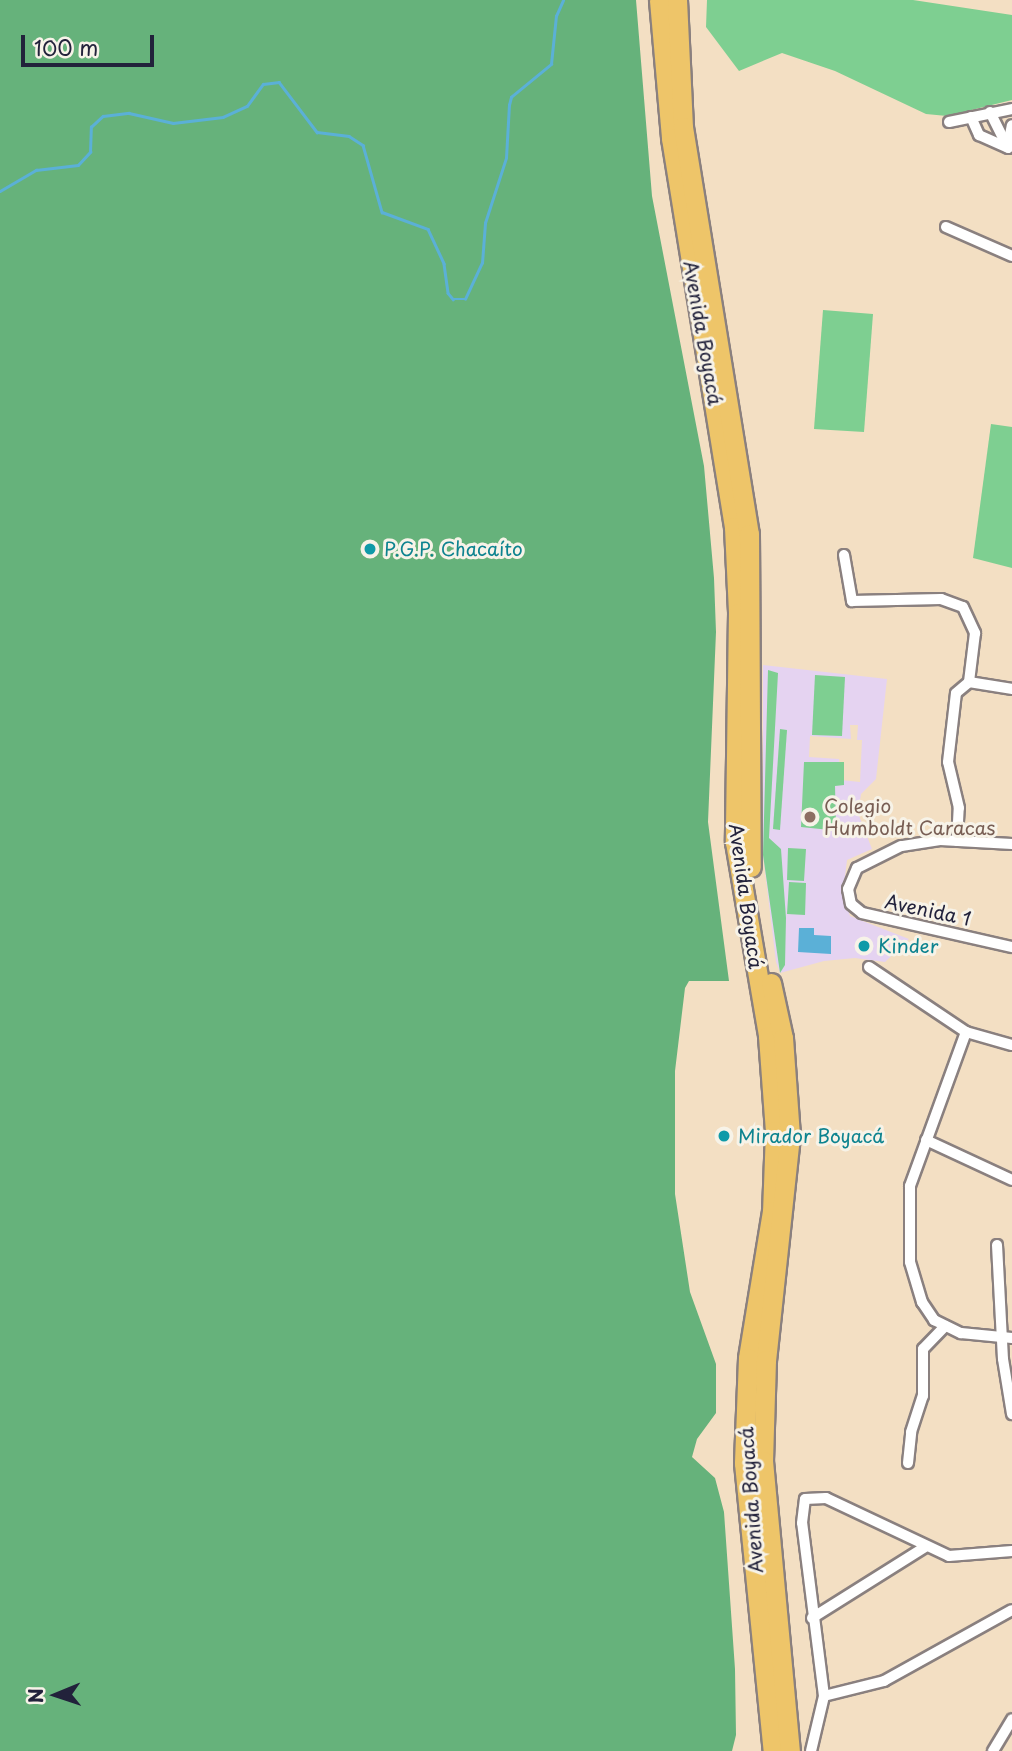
<!DOCTYPE html>
<meta charset="utf-8">
<style>
body{margin:0}
#map{position:relative;width:1012px;height:1751px;overflow:hidden;background:#f3dfc3;font-family:"Playpen Sans",sans-serif}
div>[style]{position:absolute}
[style*='--x']{left:calc(var(--x)*1px);top:calc(var(--y)*1px);width:calc(var(--w)*1px);rotate:calc(var(--a)*1deg)}
.built>*{inset:0;background:#e5d3f1}
.green>*{inset:0;background:#7ecf91}
.forest>*{inset:0;background:#66b27b}
.water>*{inset:0;background:#5bb0d7}
.stream>*{height:2.5px;margin:-1.25px;padding:0 1.25px;transform-origin:1.25px;border-radius:1.25px;background:#5bb0d7}
.roads{filter:drop-shadow(2px 0 #8a807f) drop-shadow(-2px 0 #8a807f) drop-shadow(0 2px #8a807f) drop-shadow(0 -2px #8a807f)}
.minor>*{height:10px;margin:-5px;padding:0 5px;transform-origin:5px;border-radius:5px;background:#fff}
.motorway>*{height:19px;margin:-9.5px;padding:0 9.5px;transform-origin:9.5px;border-radius:9.5px;background:#eec569}
.dots>*{width:19px;height:19px;translate:-50% -50%;box-sizing:border-box;border:4px solid #f7f3e8;border-radius:50%}
span{translate:-50% -50%;white-space:nowrap;text-align:center;line-height:1.15;-webkit-text-stroke:6px #f7f3e8;paint-order:stroke}
.street-label{font-size:19px;color:#22223b}
.culture-label{font-size:19px;color:#0d838f}
.left{translate:0 -50%;text-align:left}
.education-label{font-size:19px;color:#785e54}
.north{position:absolute;left:21px;top:1660px;width:70px;height:70px;-webkit-text-stroke:5px #f7f3e8;paint-order:stroke;rotate:268deg;font-size:19px;font-weight:700;line-height:28px;text-align:center;color:#22223b}
.north::after{content:'';display:block;margin:auto;width:24px;height:32px;background:#22223b;clip-path:polygon(50% 0,100% 100%,50% 72%,0 100%)}
.scale{position:absolute;left:21px;top:35px;width:133px;height:32px;box-sizing:border-box;border:4px solid #22223b;border-top:0;padding-left:9px;font-size:21px;line-height:24px;white-space:nowrap;color:#22223b;-webkit-text-stroke:5px #f7f3e8;paint-order:stroke}
</style>
<div id="map">
<div class="built">
<i style="clip-path:polygon(evenodd,763px 665px,887px 679px,876px 779px,861px 794px,858px 813px,872px 849px,847px 860px,843px 893px,850px 916px,909px 939px,885px 962px,855px 958px,824px 961px,780px 973px,776px 962px,763px 855px,763px 665px,850px 725px,858px 725px,857px 740px,862px 740px,860px 782px,841px 780px,839px 759px,809px 757px,810px 736px,851px 739px,850px 725px)"></i>
</div>
<div class="green">
<i style="clip-path:polygon(707px 0,913px 0,1012px 15px,1012px 100px,947px 116px,926px 114px,835px 71px,782px 53px,739px 71px,706px 27px)"></i>
<i style="clip-path:polygon(823px 310px,873px 314px,864px 432px,814px 429px)"></i>
<i style="clip-path:polygon(991px 424px,1012px 427px,1012px 568px,973px 558px)"></i>
<i style="clip-path:polygon(768px 670px,778px 673px,769px 838px,781px 849px,786px 918px,785px 965px,780px 973px,763px 855px)"></i>
<i style="clip-path:polygon(815px 675px,845px 677px,842px 736px,812px 735px)"></i>
<i style="clip-path:polygon(780px 729px,787px 730px,780px 830px,773px 829px)"></i>
<i style="clip-path:polygon(804px 762px,844px 762px,844px 785px,835px 786px,836px 825px,830px 830px,801px 827px)"></i>
<i style="clip-path:polygon(788px 848px,806px 849px,804px 881px,787px 880px)"></i>
<i style="clip-path:polygon(789px 882px,806px 883px,805px 915px,787px 914px)"></i>
</div>
<div class="forest">
<i style="clip-path:polygon(0 0,636px 0,652px 196px,704px 466px,714px 578px,716px 632px,708px 822px,729px 981px,689px 981px,685px 988px,675px 1071px,675px 1194px,690px 1292px,716px 1364px,716px 1413px,697px 1439px,692px 1457px,715px 1478px,724px 1512px,735px 1669px,736px 1735px,732px 1751px,0 1751px)"></i>
</div>
<div class="water">
<i style="clip-path:polygon(799px 928px,814px 928px,814px 935px,831px 936px,831px 954px,798px 952px)"></i>
</div>
<div class="stream">
<i style="--x:0;--y:191;--w:42;--a:-30.3"></i>
<i style="--x:36;--y:170;--w:42;--a:-6.8"></i>
<i style="--x:78;--y:165;--w:18;--a:-47"></i>
<i style="--x:90;--y:152;--w:25;--a:-88"></i>
<i style="--x:91;--y:127;--w:16;--a:-43"></i>
<i style="--x:103;--y:116;--w:26;--a:-7"></i>
<i style="--x:129;--y:113;--w:45;--a:12.8"></i>
<i style="--x:173;--y:123;--w:50;--a:-6.8"></i>
<i style="--x:223;--y:117;--w:26;--a:-25"></i>
<i style="--x:247;--y:106;--w:27;--a:-54"></i>
<i style="--x:263;--y:84;--w:16;--a:-7"></i>
<i style="--x:279;--y:82;--w:63;--a:52.8"></i>
<i style="--x:317;--y:132;--w:32;--a:7"></i>
<i style="--x:349;--y:136;--w:17;--a:33"></i>
<i style="--x:363;--y:145;--w:70;--a:74.2"></i>
<i style="--x:382;--y:212;--w:49;--a:20.3"></i>
<i style="--x:428;--y:229;--w:38;--a:65"></i>
<i style="--x:444;--y:264;--w:29;--a:82"></i>
<i style="--x:448;--y:293;--w:8;--a:50"></i>
<i style="--x:453;--y:299;--w:12;--a:0"></i>
<i style="--x:465;--y:299;--w:40;--a:-65"></i>
<i style="--x:482;--y:263;--w:40;--a:-85.7"></i>
<i style="--x:485;--y:223;--w:68;--a:-72.1"></i>
<i style="--x:506;--y:158;--w:53;--a:-86.8"></i>
<i style="--x:509;--y:105;--w:8;--a:-76"></i>
<i style="--x:511;--y:97;--w:52;--a:-39.5"></i>
<i style="--x:551;--y:64;--w:48;--a:-84.1"></i>
<i style="--x:556;--y:16;--w:17;--a:-66"></i>
</div>
<div class="roads">
<div class="minor">
<i style="--x:990;--y:112;--w:40;--a:63.4"></i>
<i style="--x:971;--y:117;--w:20;--a:66"></i>
<i style="--x:979;--y:135;--w:32;--a:24"></i>
<i style="--x:949;--y:122;--w:64;--a:-11.7"></i>
<i style="--x:1008;--y:145;--w:20;--a:-79"></i>
<i style="--x:946;--y:227;--w:72;--a:23.7"></i>
<i style="--x:844;--y:555;--w:47;--a:80.1"></i>
<i style="--x:852;--y:601;--w:89;--a:-1.3"></i>
<i style="--x:941;--y:599;--w:23;--a:20"></i>
<i style="--x:963;--y:607;--w:29;--a:65"></i>
<i style="--x:975;--y:633;--w:49;--a:97"></i>
<i style="--x:957;--y:841;--w:33;--a:-87"></i>
<i style="--x:959;--y:808;--w:47;--a:-103.4"></i>
<i style="--x:948;--y:762;--w:69;--a:-83.4"></i>
<i style="--x:956;--y:693;--w:17;--a:-40"></i>
<i style="--x:969;--y:682;--w:44;--a:9.2"></i>
<i style="--x:1012;--y:844;--w:72;--a:-176.8"></i>
<i style="--x:940;--y:840;--w:39;--a:171"></i>
<i style="--x:901;--y:846;--w:49;--a:153.4"></i>
<i style="--x:857;--y:868;--w:23;--a:113"></i>
<i style="--x:848;--y:889;--w:15;--a:79"></i>
<i style="--x:851;--y:904;--w:14;--a:39"></i>
<i style="--x:862;--y:913;--w:154;--a:12.8"></i>
<i style="--x:869;--y:967;--w:117;--a:33.8"></i>
<i style="--x:966;--y:1032;--w:48;--a:15.8"></i>
<i style="--x:966;--y:1032;--w:164;--a:110"></i>
<i style="--x:910;--y:1186;--w:76;--a:90"></i>
<i style="--x:910;--y:1262;--w:42;--a:73.3"></i>
<i style="--x:922;--y:1302;--w:22;--a:56"></i>
<i style="--x:934;--y:1320;--w:30;--a:26"></i>
<i style="--x:961;--y:1333;--w:51;--a:5.6"></i>
<i style="--x:926;--y:1140;--w:95;--a:24.9"></i>
<i style="--x:997;--y:1245;--w:114;--a:87"></i>
<i style="--x:1003;--y:1359;--w:56;--a:80.7"></i>
<i style="--x:908;--y:1463;--w:31;--a:-84"></i>
<i style="--x:911;--y:1432;--w:38;--a:-72"></i>
<i style="--x:923;--y:1396;--w:47;--a:-90"></i>
<i style="--x:923;--y:1349;--w:32;--a:-46"></i>
<i style="--x:812;--y:1618;--w:133;--a:-32.1"></i>
<i style="--x:824;--y:1696;--w:62;--a:-14"></i>
<i style="--x:884;--y:1681;--w:146;--a:-29"></i>
<i style="--x:811;--y:1751;--w:57;--a:-76.7"></i>
<i style="--x:824;--y:1696;--w:174;--a:-97.2"></i>
<i style="--x:802;--y:1523;--w:24;--a:-83"></i>
<i style="--x:805;--y:1499;--w:21;--a:-3"></i>
<i style="--x:826;--y:1498;--w:136;--a:25.2"></i>
<i style="--x:949;--y:1556;--w:63;--a:-4.5"></i>
<i style="--x:993;--y:1751;--w:37;--a:-59"></i>
</div>
<div class="motorway">
<i style="--x:659;--y:0;--w:139;--a:85"></i>
<i style="--x:671;--y:138;--w:394;--a:80.8"></i>
<i style="--x:734;--y:527;--w:86;--a:87.3"></i>
<i style="--x:738;--y:613;--w:229;--a:90.8"></i>
<i style="--x:735;--y:842;--w:197;--a:80.3"></i>
<i style="--x:768;--y:1036;--w:95;--a:85.8"></i>
<i style="--x:775;--y:1131;--w:80;--a:92.1"></i>
<i style="--x:772;--y:1211;--w:149;--a:99.3"></i>
<i style="--x:748;--y:1358;--w:105;--a:92.2"></i>
<i style="--x:744;--y:1463;--w:289;--a:84.3"></i>
<i style="--x:677;--y:0;--w:127;--a:87.3"></i>
<i style="--x:683;--y:127;--w:412;--a:80.8"></i>
<i style="--x:749;--y:534;--w:333;--a:89.7"></i>
<i style="--x:771;--y:983;--w:56;--a:77.7"></i>
<i style="--x:783;--y:1038;--w:98;--a:85.9"></i>
<i style="--x:790;--y:1136;--w:225;--a:96.1"></i>
<i style="--x:766;--y:1360;--w:101;--a:91.7"></i>
<i style="--x:763;--y:1461;--w:291;--a:84.7"></i>
</div>
</div>
<div class="dots">
<i style="left:370px;top:549px;background:#0f9aa8"></i>
<i style="left:810px;top:817px;background:#8d6e63"></i>
<i style="left:864px;top:946px;background:#0f9aa8"></i>
<i style="left:724px;top:1136px;background:#0f9aa8"></i>
</div>
<div class="street-label">
<span style="left:703px;top:333px;rotate:80deg">Avenida Boyacá</span>
<span style="left:746px;top:896px;rotate:82deg">Avenida Boyacá</span>
<span style="left:928px;top:910px;rotate:12deg">Avenida 1</span>
<span style="left:751px;top:1500px;rotate:-94deg">Avenida Boyacá</span>
</div>
<div class="culture-label">
<span class="left" style="left:384px;top:549px">P.G.P. Chacaíto</span>
<span class="left" style="left:878px;top:946px">Kinder</span>
<span class="left" style="left:738px;top:1136px">Mirador Boyacá</span>
</div>
<div class="education-label">
<span class="left" style="left:824px;top:817px">Colegio<br>Humboldt Caracas</span>
</div>
<div class="north">N</div>
<div class="scale">100 m</div>
</div>
